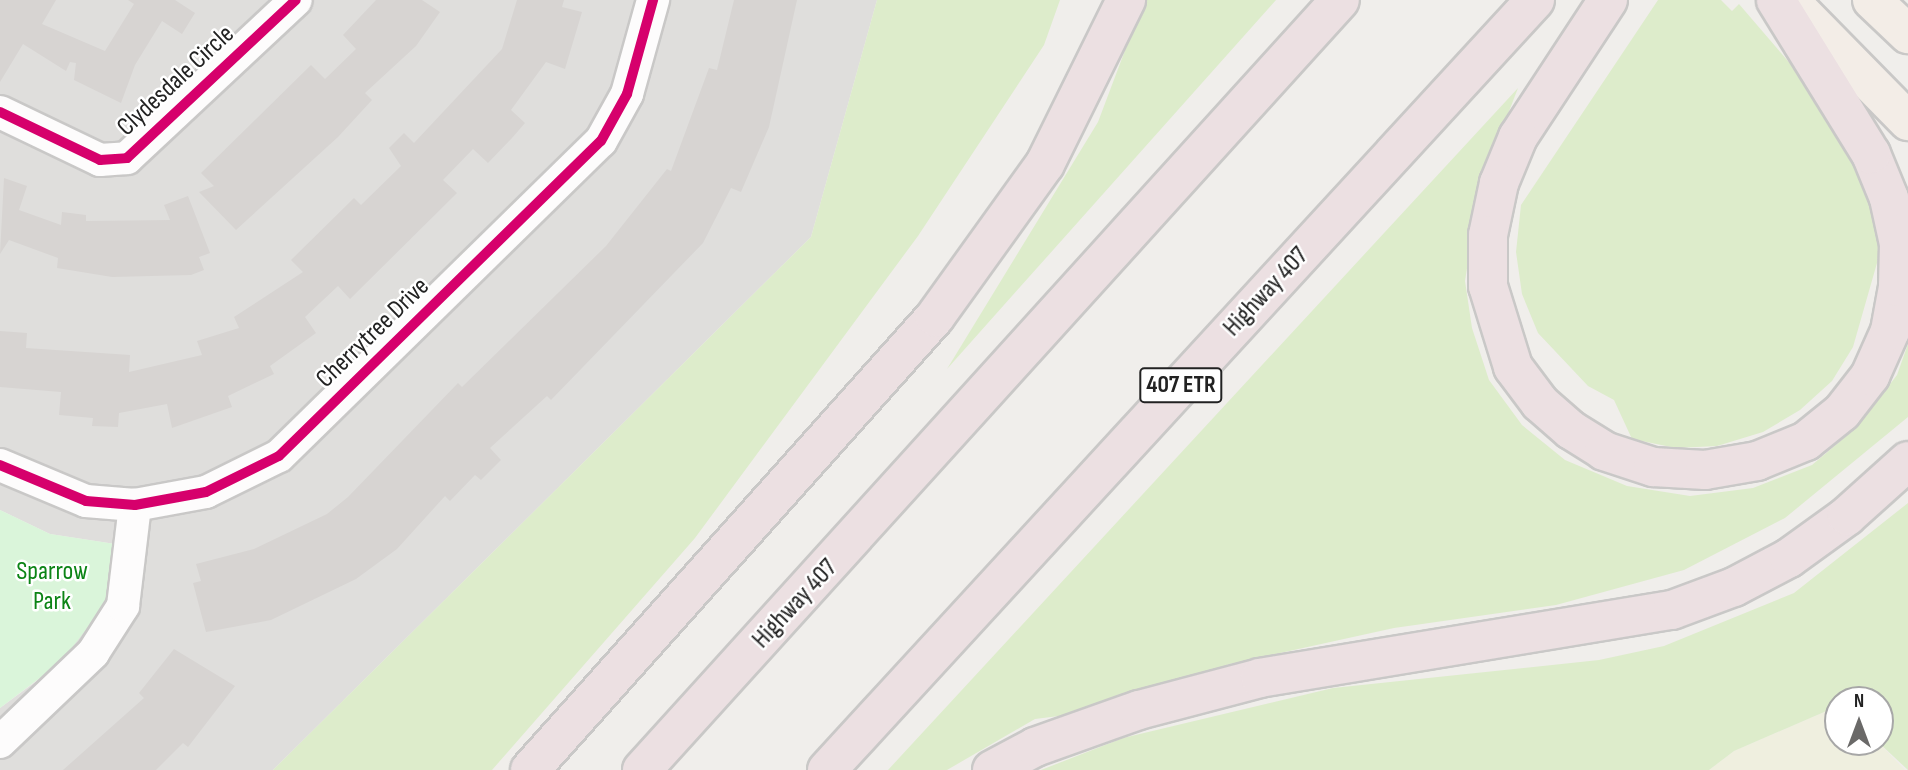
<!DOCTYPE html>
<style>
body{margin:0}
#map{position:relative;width:1908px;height:770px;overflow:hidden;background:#f0eeeb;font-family:"Sofia Sans Condensed",sans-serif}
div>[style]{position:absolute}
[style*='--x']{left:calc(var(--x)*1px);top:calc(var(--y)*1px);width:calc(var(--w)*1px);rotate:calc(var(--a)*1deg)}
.residential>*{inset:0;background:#dfdedc}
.farmland>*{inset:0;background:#efefdf}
.grass>*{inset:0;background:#ddeccb}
.park>*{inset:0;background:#daf5da}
.building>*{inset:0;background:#d7d4d2}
.roads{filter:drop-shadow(2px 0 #c9c8c7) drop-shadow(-2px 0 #c9c8c7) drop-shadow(0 2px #c9c8c7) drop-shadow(0 -2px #c9c8c7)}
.street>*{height:32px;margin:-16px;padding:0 16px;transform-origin:16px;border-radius:16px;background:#fdfcfc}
.primary>*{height:38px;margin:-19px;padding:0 19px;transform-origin:19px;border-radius:19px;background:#f3ede7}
.highway>*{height:38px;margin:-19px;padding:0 19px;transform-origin:19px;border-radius:19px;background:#ece0e2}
.cycleway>*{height:10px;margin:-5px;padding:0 5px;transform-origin:5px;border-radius:5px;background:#d6006c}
span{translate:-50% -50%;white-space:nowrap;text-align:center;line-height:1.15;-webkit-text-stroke:5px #fff;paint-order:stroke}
.shield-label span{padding:2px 5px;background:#fff;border:2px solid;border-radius:5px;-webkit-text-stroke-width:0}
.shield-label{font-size:24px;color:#222;font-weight:700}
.street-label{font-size:26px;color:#222}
.park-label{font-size:26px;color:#0c8416}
.north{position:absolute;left:1824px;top:686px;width:70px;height:70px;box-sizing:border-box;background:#fff;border:2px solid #a7a7a7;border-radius:50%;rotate:0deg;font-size:19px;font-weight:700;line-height:28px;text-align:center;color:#222}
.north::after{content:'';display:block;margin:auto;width:24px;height:32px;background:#6a6968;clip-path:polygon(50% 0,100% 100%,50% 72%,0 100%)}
</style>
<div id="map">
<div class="residential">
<i style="clip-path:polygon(0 0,877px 0,811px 237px,273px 770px,0 770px,0 708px,61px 663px,115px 544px,50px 534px,0 510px)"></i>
</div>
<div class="farmland">
<i style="clip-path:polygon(1838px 706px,1838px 742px,1878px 742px,1905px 770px,1709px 770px,1734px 751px)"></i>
</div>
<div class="grass">
<i style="clip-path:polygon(877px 0,1060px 0,1044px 45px,918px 236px,695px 538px,492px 770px,273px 770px,811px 237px)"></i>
<i style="clip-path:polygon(1144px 0,1276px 0,947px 369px,1098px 122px)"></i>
<i style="clip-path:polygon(1658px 0,1721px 0,1732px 11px,1739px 4px,1824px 103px,1872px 195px,1881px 249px,1853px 347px,1832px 381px,1800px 410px,1763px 432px,1717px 446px,1676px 448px,1632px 439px,1614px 400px,1588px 386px,1538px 333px,1522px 294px,1516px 252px,1521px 205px)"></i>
<i style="clip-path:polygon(1518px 88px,1480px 187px,1465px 281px,1472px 328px,1489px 380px,1522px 425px,1565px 460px,1627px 486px,1690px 496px,1753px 488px,1812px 465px,1857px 427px,1897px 375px,1908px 344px,1908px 417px,1785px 518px,1684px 570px,1556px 605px,1394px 628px,1230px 664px,1067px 715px,1035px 719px,947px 770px,888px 770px)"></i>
<i style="clip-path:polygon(1908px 503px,1908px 770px,1878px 742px,1880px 700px,1838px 700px,1838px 706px,1734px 751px,1709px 770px,1041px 770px,1123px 738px,1333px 688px,1599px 660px,1664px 646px,1794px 593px)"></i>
</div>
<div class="park">
<i style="clip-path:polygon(0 510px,50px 534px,115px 544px,105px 605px,61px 662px,0 708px)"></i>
</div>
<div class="building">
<i style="clip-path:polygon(0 0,56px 0,42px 24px,105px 51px,134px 4px,128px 0,175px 0,195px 13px,182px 34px,162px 21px,135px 65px,121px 103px,74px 80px,76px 63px,70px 62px,66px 71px,23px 44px,0 82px)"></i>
<i style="clip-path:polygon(376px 0,422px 0,440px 12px,416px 46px,365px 93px,372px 100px,338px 137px,236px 230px,199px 192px,214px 186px,201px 173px,311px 65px,325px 79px,356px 49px,343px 35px)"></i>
<i style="clip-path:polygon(517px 0,564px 0,562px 7px,582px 12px,565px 69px,546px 62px,511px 110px,525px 123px,512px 138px,488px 163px,473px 149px,443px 180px,457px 193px,350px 299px,338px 286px,305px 317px,316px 333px,270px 366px,274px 374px,228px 396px,232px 407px,172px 428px,167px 404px,119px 413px,118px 427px,92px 426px,93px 418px,59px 415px,61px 392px,0 387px,0 331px,27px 333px,26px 348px,130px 355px,129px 372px,202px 355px,197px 341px,239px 328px,234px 317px,303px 272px,291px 260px,354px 198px,361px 205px,401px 166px,389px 148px,404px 133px,414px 143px,502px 49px)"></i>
<i style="clip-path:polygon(734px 0,797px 0,769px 127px,741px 192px,731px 188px,703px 243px,551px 400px,547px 396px,490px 448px,501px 460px,481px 480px,475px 475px,450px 501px,445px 496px,397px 549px,356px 579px,271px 620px,206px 632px,193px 583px,201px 581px,196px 564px,254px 549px,327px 514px,348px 497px,458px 383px,462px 387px,606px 246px,667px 169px,671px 171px,709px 68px,717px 70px)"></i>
<i style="clip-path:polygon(4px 178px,27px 186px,19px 210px,61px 225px,62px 212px,86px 215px,86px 221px,170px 220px,164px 205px,188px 196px,210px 253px,199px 257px,204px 270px,191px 275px,112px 277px,57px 268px,58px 258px,9px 240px,0 254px)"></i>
<i style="clip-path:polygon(174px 649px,235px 686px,188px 747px,183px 743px,156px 770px,63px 770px,144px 698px,139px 693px)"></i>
</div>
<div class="roads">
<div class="street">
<i style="--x:0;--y:112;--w:111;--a:25.6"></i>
<i style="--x:100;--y:160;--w:27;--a:-4"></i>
<i style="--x:127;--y:158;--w:231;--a:-43.1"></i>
<i style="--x:0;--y:465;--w:93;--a:22.7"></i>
<i style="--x:86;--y:501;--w:49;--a:4.7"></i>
<i style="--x:135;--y:505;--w:72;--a:-10.4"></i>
<i style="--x:206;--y:492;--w:81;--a:-26.3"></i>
<i style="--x:279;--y:456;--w:450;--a:-44.4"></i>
<i style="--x:601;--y:141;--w:54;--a:-61"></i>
<i style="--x:627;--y:94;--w:98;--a:-74.5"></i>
<i style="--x:0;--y:742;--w:129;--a:-43.7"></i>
<i style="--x:93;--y:653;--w:56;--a:-57.4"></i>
<i style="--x:123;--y:606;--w:102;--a:-83.2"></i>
</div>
<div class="primary">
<i style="--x:1789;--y:0;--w:170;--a:45.5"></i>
<i style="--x:1872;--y:0;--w:50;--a:43.4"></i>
</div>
<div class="highway">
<i style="--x:1608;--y:0;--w:164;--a:123.3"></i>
<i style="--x:1518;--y:137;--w:50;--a:112.4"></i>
<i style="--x:1499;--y:183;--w:53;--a:101.9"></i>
<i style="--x:1488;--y:235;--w:51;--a:90"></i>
<i style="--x:1488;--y:286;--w:85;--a:72.8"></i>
<i style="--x:1513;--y:367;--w:45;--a:53.1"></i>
<i style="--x:1540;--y:403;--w:41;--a:41.1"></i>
<i style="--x:1571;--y:430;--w:39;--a:32"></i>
<i style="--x:1604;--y:451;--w:52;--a:18.1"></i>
<i style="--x:1653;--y:467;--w:52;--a:3.3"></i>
<i style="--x:1705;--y:470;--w:53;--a:-9.8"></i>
<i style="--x:1757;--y:461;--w:53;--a:-22.2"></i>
<i style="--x:1806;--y:441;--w:46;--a:-38.9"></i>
<i style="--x:1842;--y:412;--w:46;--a:-52.1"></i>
<i style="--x:1870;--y:376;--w:49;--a:-66"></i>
<i style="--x:1890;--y:331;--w:45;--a:-79.7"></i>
<i style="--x:1898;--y:287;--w:43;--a:-88.7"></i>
<i style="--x:1899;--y:244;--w:47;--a:-102.3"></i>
<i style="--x:1889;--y:198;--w:48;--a:-112.2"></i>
<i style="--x:1871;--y:154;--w:181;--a:-121.7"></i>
<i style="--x:530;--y:770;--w:608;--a:-48.2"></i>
<i style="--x:935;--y:317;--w:188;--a:-54.3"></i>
<i style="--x:1045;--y:164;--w:183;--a:-63.7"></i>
<i style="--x:642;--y:770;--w:1039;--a:-47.81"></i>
<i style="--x:827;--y:770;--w:1046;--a:-47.4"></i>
<i style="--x:992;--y:770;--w:49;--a:-28.1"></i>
<i style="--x:1035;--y:747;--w:110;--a:-19.6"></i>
<i style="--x:1139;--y:710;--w:125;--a:-14.8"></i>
<i style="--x:1260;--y:678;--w:418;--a:-9.4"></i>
<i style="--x:1672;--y:610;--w:66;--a:-20.4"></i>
<i style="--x:1734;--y:587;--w:62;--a:-27.8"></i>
<i style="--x:1789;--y:558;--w:72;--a:-35.9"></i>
<i style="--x:1847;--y:516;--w:82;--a:-42"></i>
</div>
</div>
<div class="cycleway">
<i style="--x:0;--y:112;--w:111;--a:25.6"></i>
<i style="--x:100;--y:160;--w:27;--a:-4"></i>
<i style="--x:127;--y:158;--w:231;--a:-43.1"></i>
<i style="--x:0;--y:465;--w:93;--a:22.7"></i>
<i style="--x:86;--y:501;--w:49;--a:4.7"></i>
<i style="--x:135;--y:505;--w:72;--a:-10.4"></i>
<i style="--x:206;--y:492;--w:81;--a:-26.3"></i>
<i style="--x:279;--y:456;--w:450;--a:-44.4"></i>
<i style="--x:601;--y:141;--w:54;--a:-61"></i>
<i style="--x:627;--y:94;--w:98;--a:-74.5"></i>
</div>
<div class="shield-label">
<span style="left:1181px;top:385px">407 ETR</span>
</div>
<div class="street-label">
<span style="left:176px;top:81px;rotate:-43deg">Clydesdale Circle</span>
<span style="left:1266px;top:292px;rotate:-47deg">Highway 407</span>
<span style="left:373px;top:333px;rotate:-44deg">Cherrytree Drive</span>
<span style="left:795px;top:604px;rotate:-47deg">Highway 407</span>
</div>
<div class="park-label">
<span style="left:52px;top:587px">Sparrow<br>Park</span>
</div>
<div class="north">N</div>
</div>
